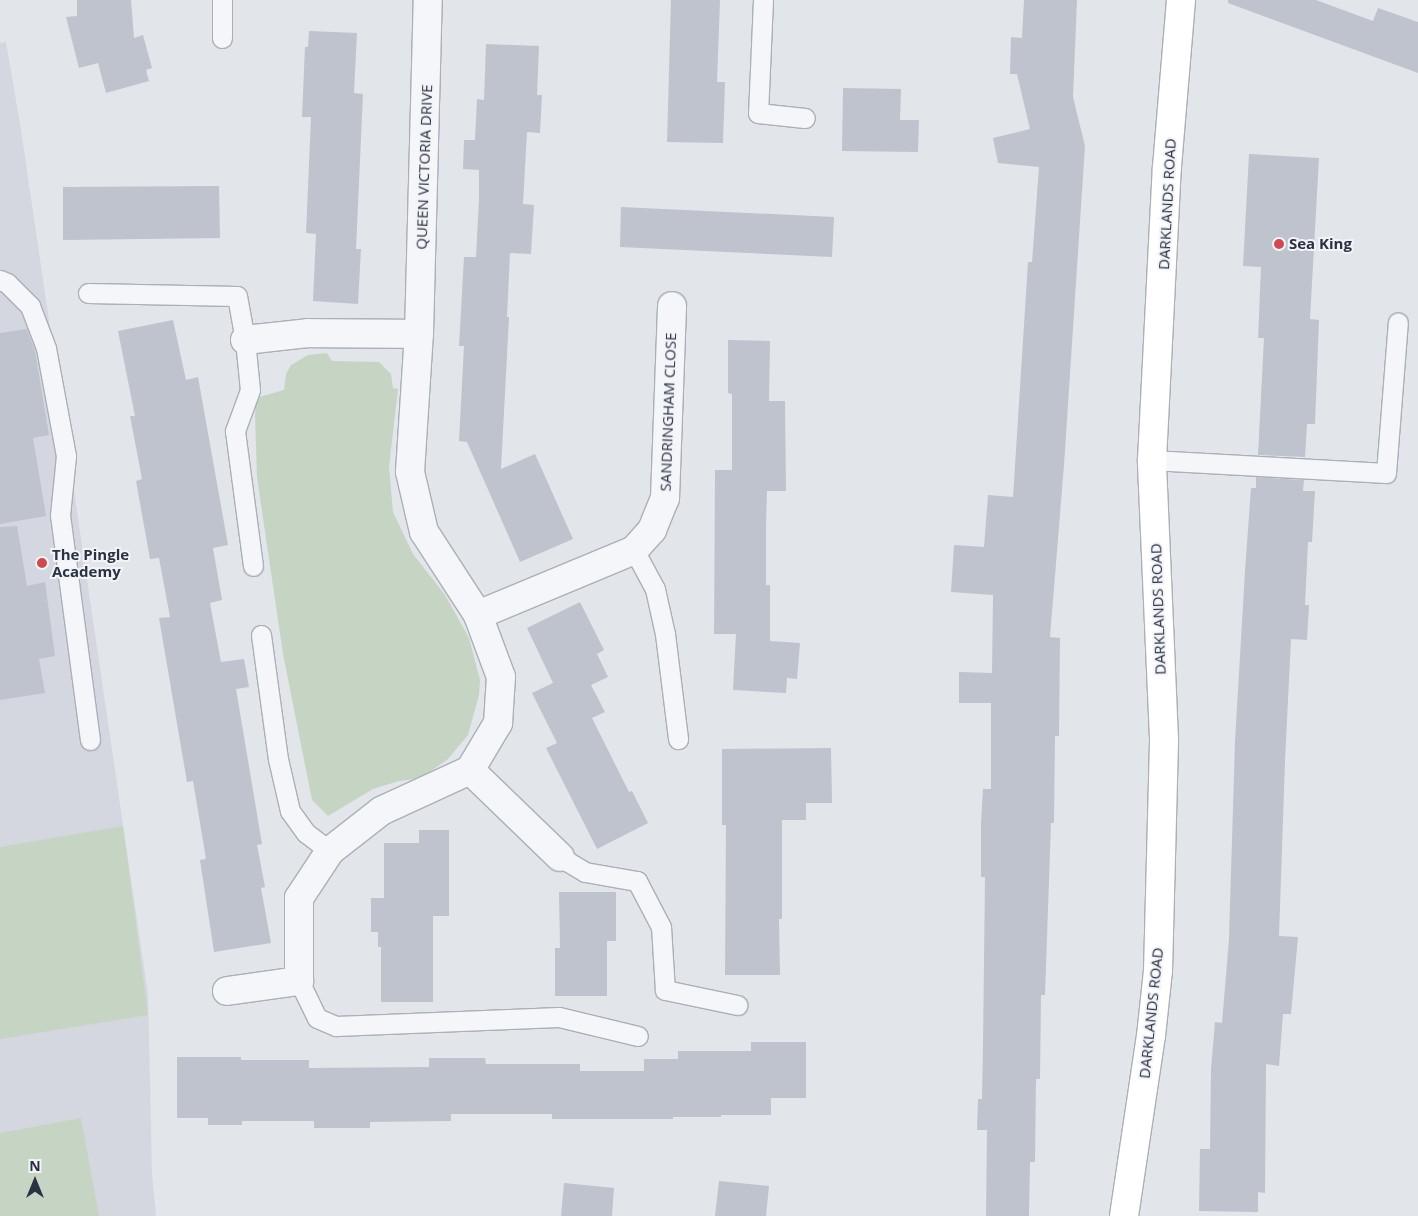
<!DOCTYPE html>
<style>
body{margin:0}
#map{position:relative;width:1418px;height:1216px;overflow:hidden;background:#e2e5ea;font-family:"Open Sans",sans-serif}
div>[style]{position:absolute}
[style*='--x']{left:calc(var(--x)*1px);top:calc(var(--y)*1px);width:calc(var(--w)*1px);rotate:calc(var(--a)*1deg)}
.built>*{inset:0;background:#d4d7df}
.green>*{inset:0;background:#c6d4c3}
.building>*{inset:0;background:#bfc3cd}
.roads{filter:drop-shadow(1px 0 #abafb8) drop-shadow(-1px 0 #abafb8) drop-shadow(0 1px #abafb8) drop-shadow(0 -1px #abafb8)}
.lane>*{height:19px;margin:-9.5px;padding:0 9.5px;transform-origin:9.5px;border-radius:9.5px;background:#f5f6f9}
.street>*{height:28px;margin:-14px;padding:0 14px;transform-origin:14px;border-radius:14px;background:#f5f6f9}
.secondary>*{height:28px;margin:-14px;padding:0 14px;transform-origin:14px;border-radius:14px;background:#fff}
.dots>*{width:14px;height:14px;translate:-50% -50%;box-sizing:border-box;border:2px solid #f2f4f8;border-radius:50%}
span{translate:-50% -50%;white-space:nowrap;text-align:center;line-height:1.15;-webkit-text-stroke:4px #f2f4f8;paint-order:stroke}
.street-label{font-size:15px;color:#2a3142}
.poi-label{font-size:15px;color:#2a3142;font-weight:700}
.left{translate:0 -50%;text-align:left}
.north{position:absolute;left:10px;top:1156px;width:50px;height:50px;-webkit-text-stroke:4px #f2f4f8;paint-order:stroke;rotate:0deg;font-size:14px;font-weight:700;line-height:20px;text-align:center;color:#2a3142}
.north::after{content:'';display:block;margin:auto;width:18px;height:22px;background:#2a3142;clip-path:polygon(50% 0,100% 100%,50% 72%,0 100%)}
</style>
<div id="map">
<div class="built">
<i style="clip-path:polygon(6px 42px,21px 130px,148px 995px,152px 1173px,156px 1216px,0 1216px,0 43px)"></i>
</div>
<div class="green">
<i style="clip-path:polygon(327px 353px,332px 361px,379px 362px,391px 374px,393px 388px,398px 389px,389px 467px,393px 512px,413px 554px,445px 595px,469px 638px,480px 680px,479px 695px,468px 735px,448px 759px,421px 778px,399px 781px,373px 789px,328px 816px,312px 800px,283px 654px,257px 477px,255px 416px,256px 398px,284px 390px,286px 374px,291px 365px,308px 355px)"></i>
<i style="clip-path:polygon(123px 826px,148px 1015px,0 1039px,0 847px)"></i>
<i style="clip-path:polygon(81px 1118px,99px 1216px,0 1216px,0 1133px)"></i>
</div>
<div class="building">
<i style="clip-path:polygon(77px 0,131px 0,134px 38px,143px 35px,152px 68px,146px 70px,149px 81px,106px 93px,98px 63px,79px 68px,66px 17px,77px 16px)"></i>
<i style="clip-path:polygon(671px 0,720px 0,717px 82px,725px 82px,723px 143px,667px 142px)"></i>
<i style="clip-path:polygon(1024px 0,1077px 0,1073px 97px,1085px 146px,1064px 465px,1050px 637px,1060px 638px,1059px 736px,1055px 736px,1054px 823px,1051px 823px,1045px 995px,1041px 995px,1040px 1079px,1036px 1079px,1035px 1162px,1030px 1162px,1029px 1216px,986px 1216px,987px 1130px,977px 1130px,978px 1099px,982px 1099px,983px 1047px,985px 877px,981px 877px,981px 823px,983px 789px,991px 789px,991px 703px,959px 703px,959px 672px,992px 673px,993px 595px,951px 592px,954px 545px,984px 547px,988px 495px,1013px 497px,1028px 262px,1032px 262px,1039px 167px,998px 163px,993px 138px,1030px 129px,1017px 74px,1010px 74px,1011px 37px,1022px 38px)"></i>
<i style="clip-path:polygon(1228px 0,1316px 0,1373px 21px,1378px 8px,1418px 22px,1418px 73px,1228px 3px)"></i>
<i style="clip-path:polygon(309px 31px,357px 33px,354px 93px,363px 94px,356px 249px,361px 249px,358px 304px,313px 301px,316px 234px,306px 233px,311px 117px,302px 117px,305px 47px,308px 47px)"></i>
<i style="clip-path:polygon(486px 44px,539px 46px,537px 95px,542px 95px,540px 133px,527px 132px,523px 204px,534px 205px,531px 254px,510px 253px,507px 317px,509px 317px,501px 469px,535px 454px,573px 539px,520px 562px,467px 442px,459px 441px,464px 346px,459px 346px,464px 257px,476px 257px,479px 199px,479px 170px,463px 169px,464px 140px,475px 140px,477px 99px,484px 100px)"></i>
<i style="clip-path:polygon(843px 88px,901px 89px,900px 120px,919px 120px,918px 152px,842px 151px)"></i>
<i style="clip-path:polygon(1249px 154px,1319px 158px,1310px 319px,1319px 320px,1315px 424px,1307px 424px,1305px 457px,1258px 455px,1264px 338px,1258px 338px,1261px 267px,1243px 266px)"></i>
<i style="clip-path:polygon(219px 186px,220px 238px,63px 240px,63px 187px)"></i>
<i style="clip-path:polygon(621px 207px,834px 217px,832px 257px,620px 247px)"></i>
<i style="clip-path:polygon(173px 320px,186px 380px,198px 377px,228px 545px,213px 548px,222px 600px,210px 603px,221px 662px,244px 659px,249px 687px,236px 689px,262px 844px,257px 845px,265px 887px,261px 888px,271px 943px,214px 952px,200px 860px,206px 859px,193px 781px,187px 782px,159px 618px,170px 617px,159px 558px,150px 559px,136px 481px,142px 479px,130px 416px,135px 416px,118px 331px)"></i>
<i style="clip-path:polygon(27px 329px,35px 351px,49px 435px,33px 438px,46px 516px,0 524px,0 333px)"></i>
<i style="clip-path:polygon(728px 340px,770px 341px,769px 401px,785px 401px,786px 491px,767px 491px,766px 524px,766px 585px,770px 585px,770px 641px,800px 643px,797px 679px,787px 678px,786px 693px,733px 690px,736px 634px,714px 634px,715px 470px,732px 470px,732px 394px,728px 393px)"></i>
<i style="clip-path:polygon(1256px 477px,1304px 480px,1303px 491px,1315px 491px,1312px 542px,1308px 542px,1305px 605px,1309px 605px,1307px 640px,1291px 639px,1285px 761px,1279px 936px,1298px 937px,1291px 1014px,1283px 1014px,1279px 1066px,1266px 1064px,1265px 1193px,1258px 1192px,1258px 1212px,1199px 1211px,1200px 1149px,1210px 1149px,1211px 1069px,1215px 1022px,1222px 1023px,1229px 939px,1235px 741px,1245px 571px,1251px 488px,1256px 488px)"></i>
<i style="clip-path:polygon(17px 526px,27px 586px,45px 582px,55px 656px,39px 659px,45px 693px,0 700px,0 527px)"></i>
<i style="clip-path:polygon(580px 602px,604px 650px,597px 654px,608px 677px,591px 685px,605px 712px,592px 718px,629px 792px,632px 791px,648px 823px,597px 849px,546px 748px,557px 743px,532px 693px,553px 683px,527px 628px)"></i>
<i style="clip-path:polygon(831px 748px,832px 803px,806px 803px,806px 820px,782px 820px,782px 919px,779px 919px,780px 975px,725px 975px,726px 825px,722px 825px,722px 749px)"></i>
<i style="clip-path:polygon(419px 830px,449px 830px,449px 916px,433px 916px,433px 1002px,381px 1002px,381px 947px,378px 947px,378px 932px,371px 932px,371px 898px,384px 898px,384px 843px,419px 843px)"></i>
<i style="clip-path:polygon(559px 892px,616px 892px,616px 941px,607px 941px,607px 996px,555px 996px,555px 948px,560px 948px)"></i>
<i style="clip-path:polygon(751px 1042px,806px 1042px,806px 1098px,771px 1098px,771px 1115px,721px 1115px,721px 1117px,673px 1117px,673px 1119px,552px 1119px,552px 1114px,451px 1114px,451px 1121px,370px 1122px,370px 1128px,314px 1128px,314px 1121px,242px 1121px,242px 1125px,208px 1125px,208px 1118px,177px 1118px,177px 1057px,241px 1057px,241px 1060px,309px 1060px,309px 1068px,429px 1067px,429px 1058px,485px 1058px,486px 1064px,580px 1064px,580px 1071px,644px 1071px,644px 1059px,678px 1059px,678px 1051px,751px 1051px)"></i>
<i style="clip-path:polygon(719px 1181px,769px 1186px,766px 1216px,715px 1216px)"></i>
<i style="clip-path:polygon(564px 1183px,614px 1188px,612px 1216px,561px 1216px)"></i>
</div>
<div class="roads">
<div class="lane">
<i style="--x:763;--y:0;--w:113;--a:92.5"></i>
<i style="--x:758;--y:113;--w:47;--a:6.1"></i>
<i style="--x:222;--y:38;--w:38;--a:-90"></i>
<i style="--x:0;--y:280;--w:8;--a:23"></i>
<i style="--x:7;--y:283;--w:33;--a:45"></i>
<i style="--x:30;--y:306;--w:45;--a:69.1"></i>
<i style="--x:46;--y:348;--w:110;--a:79.5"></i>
<i style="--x:66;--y:456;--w:59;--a:95.8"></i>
<i style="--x:60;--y:515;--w:227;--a:82.4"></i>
<i style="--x:88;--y:293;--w:149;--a:1.2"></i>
<i style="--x:237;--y:296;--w:45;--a:79.7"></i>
<i style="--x:245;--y:340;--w:50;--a:84.3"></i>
<i style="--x:250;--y:390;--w:44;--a:110.1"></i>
<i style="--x:235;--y:431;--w:136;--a:82.4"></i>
<i style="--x:1152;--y:460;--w:234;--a:3.2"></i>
<i style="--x:1386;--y:473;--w:151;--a:-85.5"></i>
<i style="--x:634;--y:550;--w:44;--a:61.7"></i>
<i style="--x:655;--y:589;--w:46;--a:77.5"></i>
<i style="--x:665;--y:634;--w:106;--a:82.9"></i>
<i style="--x:261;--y:635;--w:125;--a:82.2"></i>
<i style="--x:278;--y:759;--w:53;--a:77"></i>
<i style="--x:290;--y:811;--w:27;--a:54"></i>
<i style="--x:306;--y:833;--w:30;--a:37"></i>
<i style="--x:560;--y:857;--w:29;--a:31"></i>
<i style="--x:585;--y:872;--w:53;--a:9.8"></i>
<i style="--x:637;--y:881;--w:52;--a:62.4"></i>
<i style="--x:661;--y:927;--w:63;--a:86.4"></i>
<i style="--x:665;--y:990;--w:74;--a:11.8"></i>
<i style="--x:299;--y:981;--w:41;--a:64.1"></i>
<i style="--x:317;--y:1018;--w:21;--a:23"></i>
<i style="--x:336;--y:1026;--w:223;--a:-2.3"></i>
<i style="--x:559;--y:1017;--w:81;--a:13.5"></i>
</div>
<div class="street">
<i style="--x:245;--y:340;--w:63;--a:-6.3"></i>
<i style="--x:308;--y:333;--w:111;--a:0.5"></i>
<i style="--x:478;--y:615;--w:169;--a:-22.6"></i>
<i style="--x:634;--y:550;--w:27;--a:-48"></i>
<i style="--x:652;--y:530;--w:35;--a:-68"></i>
<i style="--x:665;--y:498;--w:192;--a:-87.9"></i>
<i style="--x:470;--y:770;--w:125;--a:44"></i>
<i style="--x:227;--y:991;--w:73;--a:-7.9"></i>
<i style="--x:299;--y:981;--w:83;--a:-90"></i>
<i style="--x:299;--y:898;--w:56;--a:-56.6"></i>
<i style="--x:330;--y:851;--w:65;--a:-38.1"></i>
<i style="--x:381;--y:811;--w:98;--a:-24.7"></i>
<i style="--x:470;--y:770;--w:55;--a:-59.2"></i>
<i style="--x:498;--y:723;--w:46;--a:-86.3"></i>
<i style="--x:501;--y:677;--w:66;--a:-110.4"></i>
<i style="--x:478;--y:615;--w:99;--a:-123"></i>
<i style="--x:424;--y:532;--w:62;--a:-103.1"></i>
<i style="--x:410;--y:472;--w:138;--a:-86.3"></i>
<i style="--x:419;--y:334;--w:334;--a:-88.5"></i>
</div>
<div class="secondary">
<i style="--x:1124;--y:1216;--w:182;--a:-81.5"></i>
<i style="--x:1151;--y:1036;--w:65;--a:-83.9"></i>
<i style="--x:1158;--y:971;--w:232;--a:-88.5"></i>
<i style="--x:1164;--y:739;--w:279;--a:-92.5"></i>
<i style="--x:1152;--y:460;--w:293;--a:-87.1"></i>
<i style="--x:1167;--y:167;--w:168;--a:-85.2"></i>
</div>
</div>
<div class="dots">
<i style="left:1279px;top:244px;background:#ce4950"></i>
<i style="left:42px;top:563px;background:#ce4950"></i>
</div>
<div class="street-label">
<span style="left:424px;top:167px;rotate:-88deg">QUEEN VICTORIA DRIVE</span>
<span style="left:1167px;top:204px;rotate:-87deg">DARKLANDS ROAD</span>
<span style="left:668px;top:412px;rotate:-88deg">SANDRINGHAM CLOSE</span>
<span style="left:1158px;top:609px;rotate:-92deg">DARKLANDS ROAD</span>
<span style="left:1151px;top:1013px;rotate:-84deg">DARKLANDS ROAD</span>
</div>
<div class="poi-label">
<span class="left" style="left:1289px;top:244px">Sea King</span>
<span class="left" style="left:52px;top:563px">The Pingle<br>Academy</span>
</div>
<div class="north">N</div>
</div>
